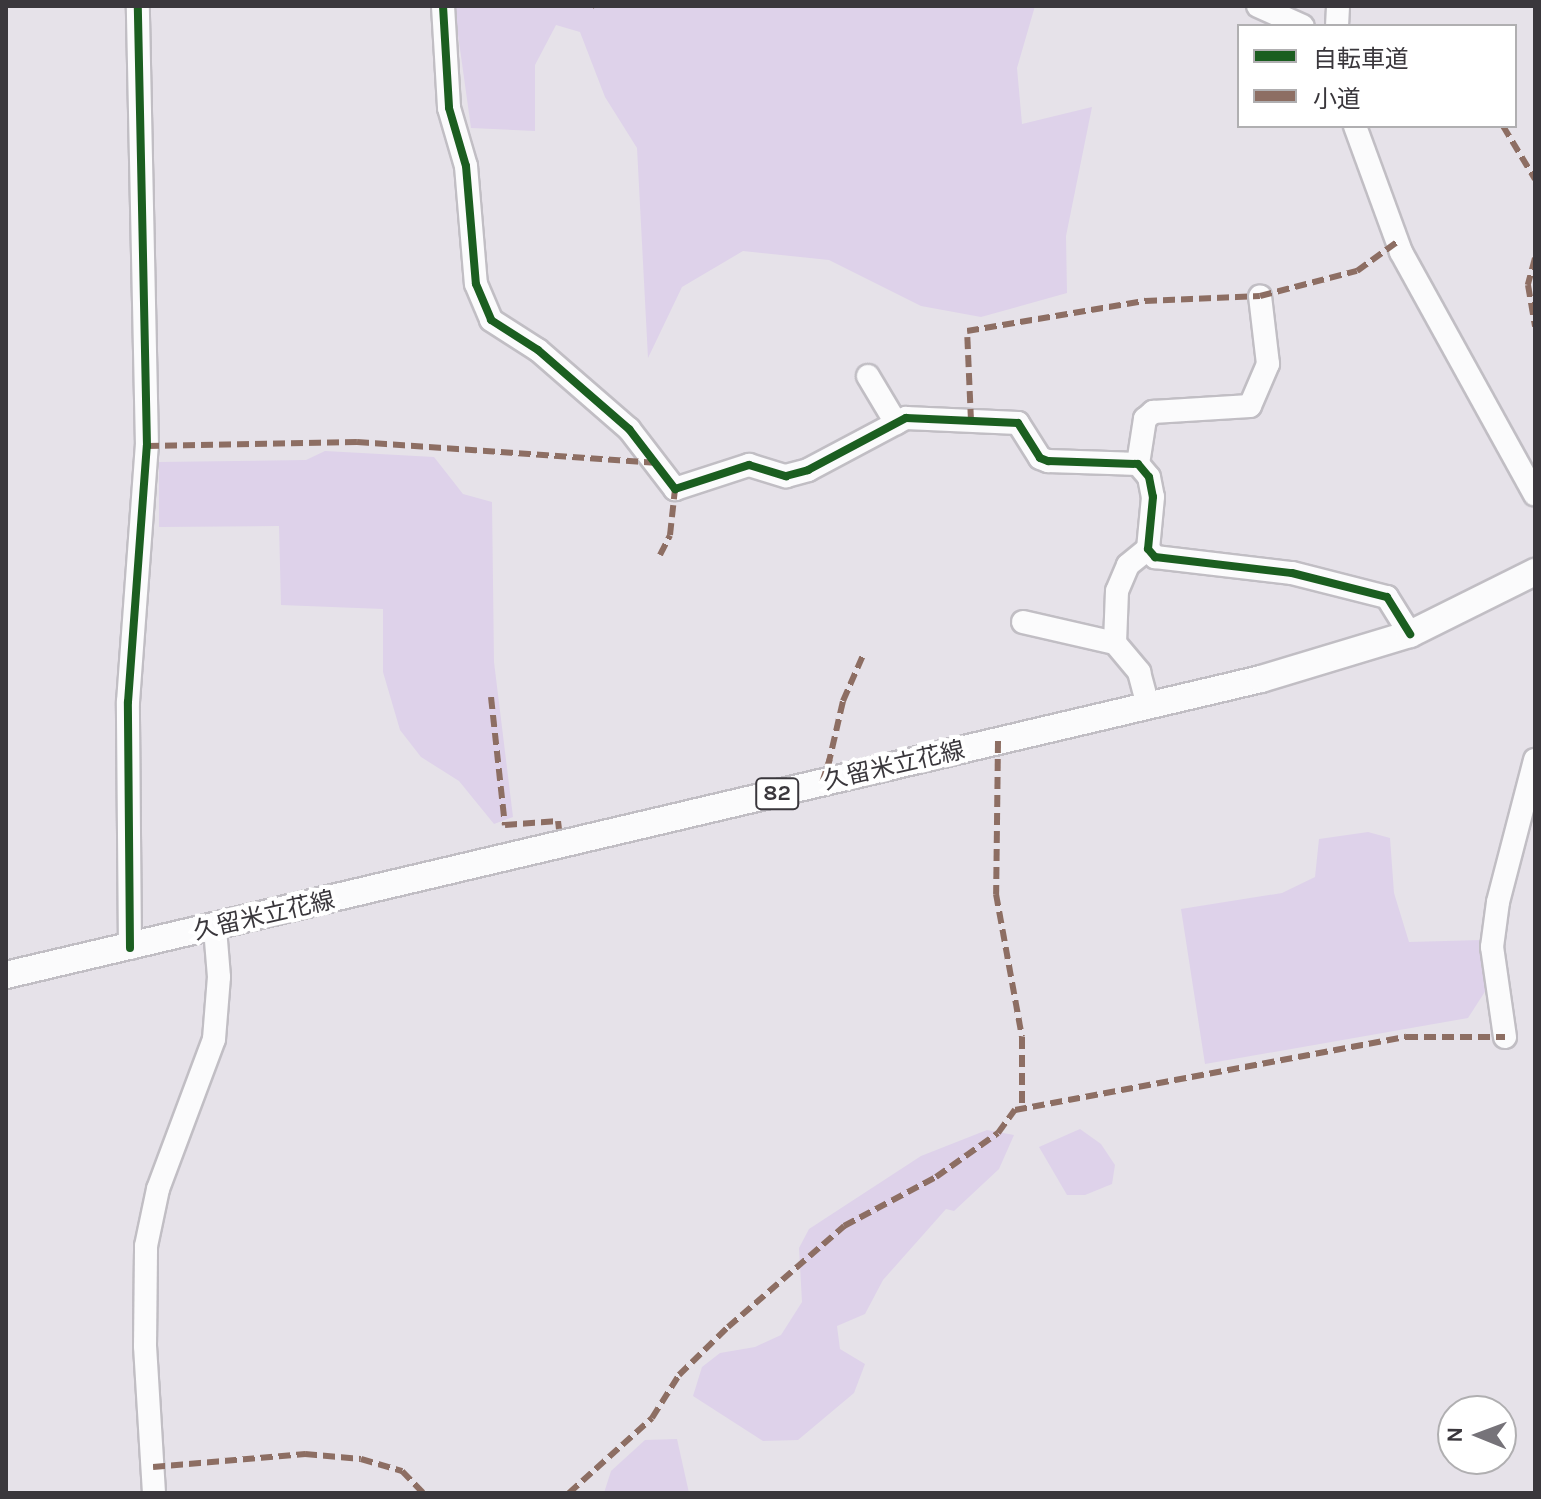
<!DOCTYPE html>
<meta charset="utf-8">
<style>
body{margin:0}
#map{position:relative;width:1541px;height:1499px;overflow:hidden;background:#e6e2e9;font-family:Karla,"Noto Sans JP",sans-serif}
div>[style]{position:absolute}
[style*='--x']{left:calc(var(--x)*1px);top:calc(var(--y)*1px);width:calc(var(--w)*1px);rotate:calc(var(--a)*1deg)}
.green>*{inset:0;background:#ded2ea}
.roads{filter:drop-shadow(2px 0 #c1bec4) drop-shadow(-2px 0 #c1bec4) drop-shadow(0 2px #c1bec4) drop-shadow(0 -2px #c1bec4)}
.minor>*{height:22px;margin:-11px;padding:0 11px;transform-origin:11px;border-radius:11px;background:#fbfbfc}
.major>*{height:26px;margin:-13px;padding:0 13px;transform-origin:13px;border-radius:13px;background:#fbfbfc}
.quiet>*{height:6px;margin-top:-3px;transform-origin:0;background:repeating-linear-gradient(90deg,#8d6e63 0 12px,transparent 0 18px)}
.cycleway>*{height:8px;margin:-4px;padding:0 4px;transform-origin:4px;border-radius:4px;background:#1b5e20}
span{translate:-50% -50%;white-space:nowrap;text-align:center;line-height:1.15;-webkit-text-stroke:8px #fff;paint-order:stroke}
.shield-label span{padding:2px 6px;background:#fff;border:2px solid;border-radius:6px;-webkit-text-stroke-width:0}
.shield-label{font-size:22px;color:#3a373c;font-weight:700}
.street-label{font-size:24px;color:#3a373c}
.frame{position:absolute;inset:0;border:8px solid #3a373c;pointer-events:none}
.legend{position:absolute;left:1237px;top:24px;width:280px;height:104px;box-sizing:border-box;background:#fff;border:2px solid #b0afb1;margin:0;padding:10px 14px;list-style:none;font-size:24px;color:#3a373c}
.legend li{display:flex;align-items:center;gap:16px;height:40px}
.legend b{width:40px;border:2px solid #b0afb1}
.north{position:absolute;left:1437px;top:1395px;width:80px;height:80px;box-sizing:border-box;background:#fff;border:2px solid #b0afb1;border-radius:50%;rotate:271deg;font-size:22px;font-weight:700;line-height:32px;text-align:center;color:#3a373c}
.north::after{content:'';display:block;margin:auto;width:28px;height:36px;background:#767379;clip-path:polygon(50% 0,100% 100%,50% 72%,0 100%)}
</style>
<div id="map">
<div class="green">
<i style="clip-path:polygon(454px 6px,1035px 6px,1017px 68px,1022px 124px,1092px 107px,1066px 236px,1067px 293px,981px 317px,921px 306px,829px 260px,743px 251px,682px 287px,648px 358px,637px 148px,605px 97px,580px 32px,556px 25px,535px 65px,535px 131px,471px 128px)"></i>
<i style="clip-path:polygon(325px 451px,434px 457px,463px 494px,492px 502px,494px 662px,513px 817px,494px 824px,459px 781px,421px 757px,400px 730px,383px 672px,383px 609px,281px 605px,279px 526px,159px 527px,159px 462px,306px 460px)"></i>
<i style="clip-path:polygon(1368px 832px,1390px 838px,1394px 893px,1409px 942px,1481px 940px,1486px 990px,1468px 1018px,1205px 1064px,1181px 909px,1282px 893px,1315px 877px,1319px 839px)"></i>
<i style="clip-path:polygon(1080px 1129px,1101px 1144px,1115px 1165px,1112px 1184px,1085px 1195px,1067px 1195px,1039px 1147px)"></i>
<i style="clip-path:polygon(987px 1130px,1014px 1135px,999px 1169px,954px 1211px,946px 1209px,883px 1280px,865px 1314px,837px 1326px,840px 1349px,865px 1364px,854px 1393px,798px 1440px,763px 1441px,693px 1396px,702px 1367px,720px 1353px,755px 1347px,781px 1335px,802px 1302px,799px 1248px,809px 1229px,921px 1156px)"></i>
<i style="clip-path:polygon(677px 1439px,689px 1493px,604px 1493px,611px 1471px,645px 1440px)"></i>
</div>
<div class="roads">
<div class="minor">
<i style="--x:443;--y:6;--w:102;--a:86.6"></i>
<i style="--x:449;--y:108;--w:60;--a:73.7"></i>
<i style="--x:466;--y:166;--w:118;--a:85.2"></i>
<i style="--x:476;--y:284;--w:39;--a:67"></i>
<i style="--x:491;--y:320;--w:56;--a:32.6"></i>
<i style="--x:538;--y:350;--w:121;--a:41"></i>
<i style="--x:629;--y:429;--w:76;--a:52.5"></i>
<i style="--x:675;--y:489;--w:78;--a:-18"></i>
<i style="--x:749;--y:465;--w:39;--a:17"></i>
<i style="--x:786;--y:476;--w:23;--a:-15"></i>
<i style="--x:808;--y:470;--w:111;--a:-28"></i>
<i style="--x:906;--y:418;--w:112;--a:2.6"></i>
<i style="--x:1018;--y:423;--w:41;--a:57.8"></i>
<i style="--x:1040;--y:458;--w:9;--a:21"></i>
<i style="--x:1048;--y:461;--w:90;--a:1.9"></i>
<i style="--x:1138;--y:464;--w:17;--a:50"></i>
<i style="--x:1149;--y:477;--w:20;--a:79"></i>
<i style="--x:1153;--y:497;--w:52;--a:95.5"></i>
<i style="--x:1148;--y:549;--w:11;--a:49"></i>
<i style="--x:1155;--y:557;--w:138;--a:6.7"></i>
<i style="--x:1292;--y:573;--w:98;--a:14.2"></i>
<i style="--x:1387;--y:597;--w:44;--a:58.1"></i>
<i style="--x:1258;--y:6;--w:49;--a:24"></i>
<i style="--x:1337;--y:26;--w:20;--a:-87"></i>
<i style="--x:1355;--y:126;--w:134;--a:69.9"></i>
<i style="--x:1401;--y:252;--w:277;--a:61.1"></i>
<i style="--x:868;--y:376;--w:55;--a:59.2"></i>
<i style="--x:1138;--y:464;--w:46;--a:-81.2"></i>
<i style="--x:1145;--y:419;--w:11;--a:-41"></i>
<i style="--x:1153;--y:412;--w:97;--a:-3.5"></i>
<i style="--x:1250;--y:406;--w:46;--a:-66.8"></i>
<i style="--x:1268;--y:364;--w:68;--a:-96.7"></i>
<i style="--x:1023;--y:622;--w:94;--a:12.9"></i>
<i style="--x:1115;--y:643;--w:38;--a:50"></i>
<i style="--x:1139;--y:672;--w:35;--a:75"></i>
<i style="--x:1115;--y:643;--w:52;--a:-87.8"></i>
<i style="--x:1117;--y:591;--w:28;--a:-67"></i>
<i style="--x:1128;--y:565;--w:26;--a:-39"></i>
<i style="--x:130;--y:948;--w:246;--a:-90.5"></i>
<i style="--x:128;--y:702;--w:257;--a:-85.8"></i>
<i style="--x:147;--y:446;--w:440;--a:-91.2"></i>
<i style="--x:1505;--y:1037;--w:91;--a:-98.2"></i>
<i style="--x:1492;--y:947;--w:45;--a:-82.4"></i>
<i style="--x:1498;--y:902;--w:147;--a:-75.4"></i>
<i style="--x:154;--y:1493;--w:147;--a:-93.5"></i>
<i style="--x:145;--y:1346;--w:100;--a:-89.4"></i>
<i style="--x:146;--y:1246;--w:58;--a:-78.1"></i>
<i style="--x:158;--y:1189;--w:160;--a:-69.5"></i>
<i style="--x:214;--y:1039;--w:62;--a:-85.4"></i>
<i style="--x:219;--y:977;--w:49;--a:-94.7"></i>
</div>
<div class="major">
<i style="--x:6;--y:975;--w:1289;--a:-13.27"></i>
<i style="--x:1261;--y:679;--w:156;--a:-16.8"></i>
<i style="--x:1410;--y:634;--w:140;--a:-26.4"></i>
</div>
</div>
<div class="quiet">
<i style="--x:595;--y:6;--w:1;--a:45"></i>
<i style="--x:1503;--y:126;--w:62;--a:58.9"></i>
<i style="--x:1535;--y:258;--w:28;--a:105"></i>
<i style="--x:1528;--y:285;--w:42;--a:80.3"></i>
<i style="--x:971;--y:421;--w:90;--a:-92.5"></i>
<i style="--x:967;--y:331;--w:181;--a:-9.6"></i>
<i style="--x:1145;--y:301;--w:115;--a:-2.5"></i>
<i style="--x:1260;--y:296;--w:100;--a:-14.5"></i>
<i style="--x:1357;--y:271;--w:49;--a:-35.9"></i>
<i style="--x:147;--y:446;--w:210;--a:-1.1"></i>
<i style="--x:357;--y:442;--w:298;--a:4"></i>
<i style="--x:660;--y:555;--w:22;--a:-63"></i>
<i style="--x:670;--y:535;--w:46;--a:-83.8"></i>
<i style="--x:491;--y:697;--w:129;--a:83.8"></i>
<i style="--x:505;--y:825;--w:53;--a:-4.3"></i>
<i style="--x:558;--y:821;--w:8;--a:83"></i>
<i style="--x:998;--y:741;--w:153;--a:90.7"></i>
<i style="--x:996;--y:894;--w:145;--a:79.7"></i>
<i style="--x:1022;--y:1037;--w:72;--a:90"></i>
<i style="--x:828;--y:766;--w:67;--a:-77"></i>
<i style="--x:843;--y:701;--w:52;--a:-66.4"></i>
<i style="--x:822;--y:783;--w:25;--a:-72"></i>
<i style="--x:153;--y:1467;--w:153;--a:-4.9"></i>
<i style="--x:305;--y:1454;--w:56;--a:5.1"></i>
<i style="--x:361;--y:1459;--w:43;--a:16.3"></i>
<i style="--x:402;--y:1471;--w:30;--a:46"></i>
<i style="--x:569;--y:1493;--w:112;--a:-42.1"></i>
<i style="--x:652;--y:1418;--w:51;--a:-57.9"></i>
<i style="--x:679;--y:1375;--w:69;--a:-44.4"></i>
<i style="--x:728;--y:1327;--w:154;--a:-41"></i>
<i style="--x:844;--y:1226;--w:104;--a:-28"></i>
<i style="--x:936;--y:1177;--w:76;--a:-35.4"></i>
<i style="--x:998;--y:1133;--w:29;--a:-54"></i>
<i style="--x:1015;--y:1110;--w:398;--a:-10.6"></i>
<i style="--x:1406;--y:1037;--w:99;--a:0"></i>
</div>
<div class="cycleway">
<i style="--x:443;--y:6;--w:102;--a:86.6"></i>
<i style="--x:449;--y:108;--w:60;--a:73.7"></i>
<i style="--x:466;--y:166;--w:118;--a:85.2"></i>
<i style="--x:476;--y:284;--w:39;--a:67"></i>
<i style="--x:491;--y:320;--w:56;--a:32.6"></i>
<i style="--x:538;--y:350;--w:121;--a:41"></i>
<i style="--x:629;--y:429;--w:76;--a:52.5"></i>
<i style="--x:675;--y:489;--w:78;--a:-18"></i>
<i style="--x:749;--y:465;--w:39;--a:17"></i>
<i style="--x:786;--y:476;--w:23;--a:-15"></i>
<i style="--x:808;--y:470;--w:111;--a:-28"></i>
<i style="--x:906;--y:418;--w:112;--a:2.6"></i>
<i style="--x:1018;--y:423;--w:41;--a:57.8"></i>
<i style="--x:1040;--y:458;--w:9;--a:21"></i>
<i style="--x:1048;--y:461;--w:90;--a:1.9"></i>
<i style="--x:1138;--y:464;--w:17;--a:50"></i>
<i style="--x:1149;--y:477;--w:20;--a:79"></i>
<i style="--x:1153;--y:497;--w:52;--a:95.5"></i>
<i style="--x:1148;--y:549;--w:11;--a:49"></i>
<i style="--x:1155;--y:557;--w:138;--a:6.7"></i>
<i style="--x:1292;--y:573;--w:98;--a:14.2"></i>
<i style="--x:1387;--y:597;--w:44;--a:58.1"></i>
<i style="--x:130;--y:948;--w:246;--a:-90.5"></i>
<i style="--x:128;--y:702;--w:257;--a:-85.8"></i>
<i style="--x:147;--y:446;--w:440;--a:-91.2"></i>
</div>
<div class="shield-label">
<span style="left:777px;top:794px">82</span>
</div>
<div class="street-label">
<span style="left:894px;top:766px;rotate:-13deg">久留米立花線</span>
<span style="left:264px;top:916px;rotate:-13deg">久留米立花線</span>
</div>
<div class="frame"></div>
<ul class="legend">
<li><b style="height:10px;background:#1b5e20"></b>自転車道</li>
<li><b style="height:10px;background:#8d6e63"></b>小道</li>
</ul>
<div class="north">N</div>
</div>
